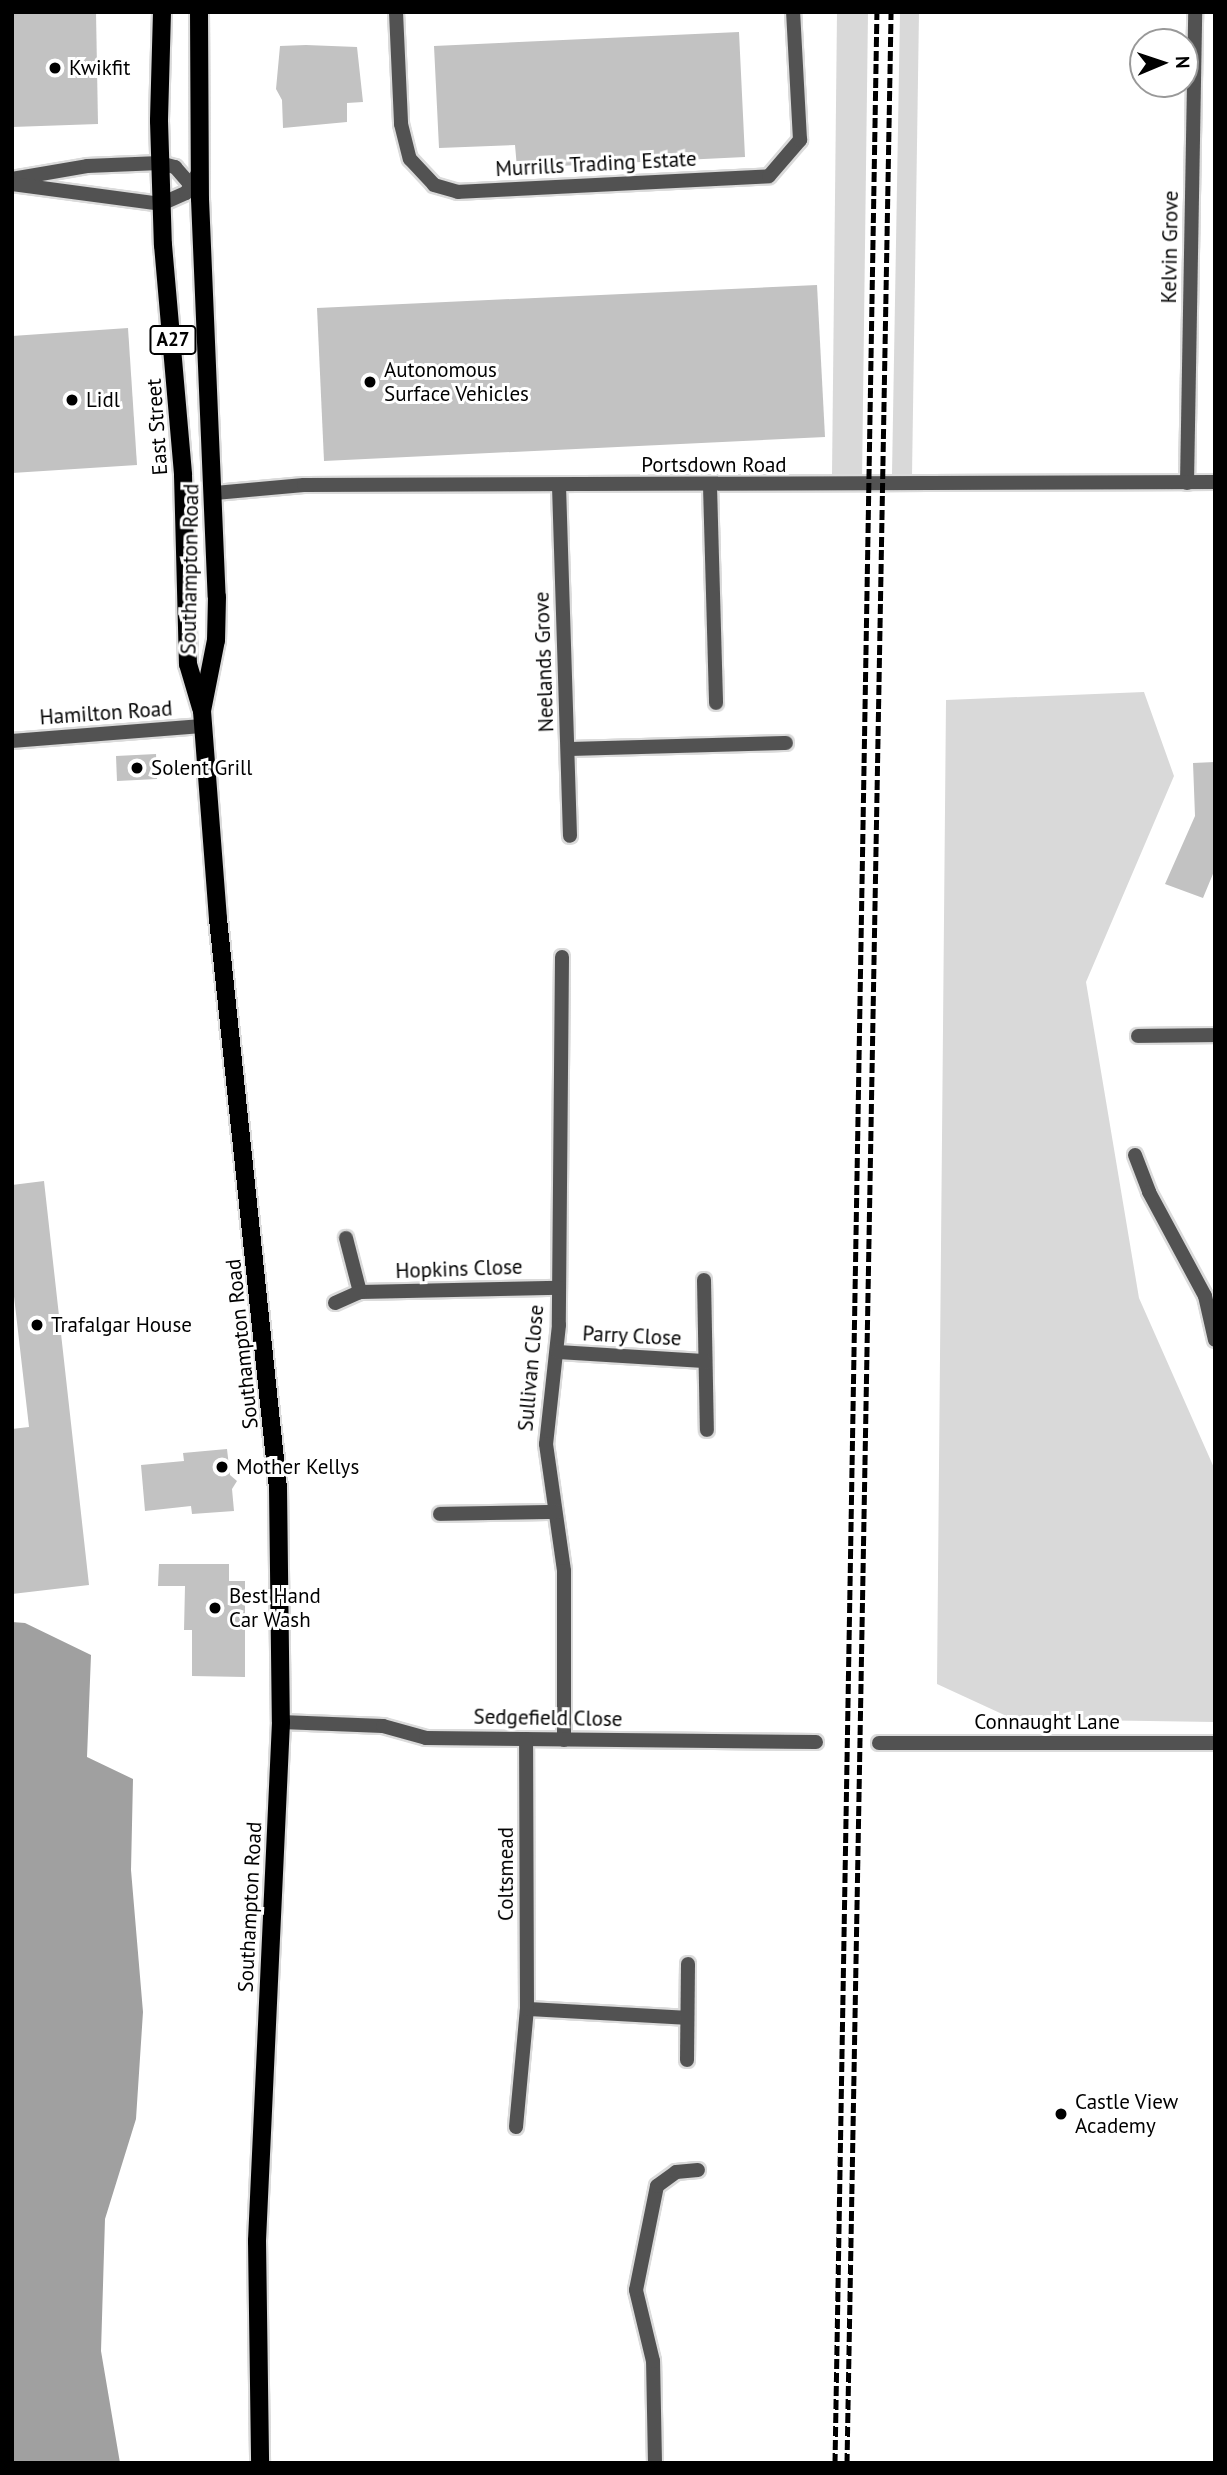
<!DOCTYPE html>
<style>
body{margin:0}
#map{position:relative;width:1227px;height:2475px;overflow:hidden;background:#fff;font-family:"PT Sans",sans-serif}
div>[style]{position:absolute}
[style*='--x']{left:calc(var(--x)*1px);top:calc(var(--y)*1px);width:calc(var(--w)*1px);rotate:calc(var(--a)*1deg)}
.green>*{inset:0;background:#d9d9d9}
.water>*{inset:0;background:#a0a0a0}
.building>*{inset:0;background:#c2c2c2}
.roads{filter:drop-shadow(2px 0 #dbdbdb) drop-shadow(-2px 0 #dbdbdb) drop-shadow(0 2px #dbdbdb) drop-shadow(0 -2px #dbdbdb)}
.street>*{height:14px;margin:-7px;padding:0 7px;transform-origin:7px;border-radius:7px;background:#525252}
.primary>*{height:18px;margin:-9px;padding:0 9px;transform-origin:9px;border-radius:9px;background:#000}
.rail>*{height:5px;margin-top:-2.5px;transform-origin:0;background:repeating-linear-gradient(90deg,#000 0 10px,transparent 0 13.5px)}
.dots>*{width:19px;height:19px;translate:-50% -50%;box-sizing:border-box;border:4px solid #fff;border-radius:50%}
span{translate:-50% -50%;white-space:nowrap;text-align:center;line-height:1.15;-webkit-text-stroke:6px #fff;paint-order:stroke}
.shield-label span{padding:2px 5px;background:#fff;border:2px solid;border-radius:5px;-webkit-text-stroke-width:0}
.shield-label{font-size:19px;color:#000;font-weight:700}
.poi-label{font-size:21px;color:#000}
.left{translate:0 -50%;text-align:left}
.street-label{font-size:21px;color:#000}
.frame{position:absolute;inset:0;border:14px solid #000;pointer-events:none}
.north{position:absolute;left:1129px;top:28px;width:70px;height:70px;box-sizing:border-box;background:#fff;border:2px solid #999;border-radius:50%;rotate:88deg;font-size:19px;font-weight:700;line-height:28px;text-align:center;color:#000}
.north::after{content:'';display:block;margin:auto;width:24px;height:32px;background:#000;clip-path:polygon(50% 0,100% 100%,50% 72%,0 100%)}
</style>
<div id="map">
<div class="green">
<i style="clip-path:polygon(837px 12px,868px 12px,862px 481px,832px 475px)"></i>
<i style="clip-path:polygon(900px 12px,919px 12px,912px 476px,892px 474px)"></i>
<i style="clip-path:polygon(1144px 692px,1174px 776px,1086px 982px,1139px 1298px,1215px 1470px,1215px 1722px,1013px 1719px,937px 1684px,946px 700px)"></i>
</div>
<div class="water">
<i style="clip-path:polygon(12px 1622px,25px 1623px,91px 1655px,87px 1757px,133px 1779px,131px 1870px,143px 2012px,136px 2119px,105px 2219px,101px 2351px,120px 2463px,12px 2463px)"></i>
</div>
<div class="building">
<i style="clip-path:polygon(12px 12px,96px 12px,98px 124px,12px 127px)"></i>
<i style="clip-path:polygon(739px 32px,745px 157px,517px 168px,515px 145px,439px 148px,434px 46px)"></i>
<i style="clip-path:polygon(306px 45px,357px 47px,363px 102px,347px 103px,347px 122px,283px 128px,282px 100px,276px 89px,280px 46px)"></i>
<i style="clip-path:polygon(817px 285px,825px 437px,324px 461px,317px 308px)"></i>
<i style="clip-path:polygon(128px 328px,137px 465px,12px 473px,12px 336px)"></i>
<i style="clip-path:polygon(156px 754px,157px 779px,117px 781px,116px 756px)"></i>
<i style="clip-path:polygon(1215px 762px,1215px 869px,1203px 898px,1165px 884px,1195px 816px,1193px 763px)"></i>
<i style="clip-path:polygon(44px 1181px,89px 1585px,12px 1594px,12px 1429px,29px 1427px,12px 1279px,12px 1185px)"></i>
<i style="clip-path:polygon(227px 1449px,230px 1475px,237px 1481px,232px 1489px,234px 1511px,192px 1514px,191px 1506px,145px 1511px,141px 1465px,184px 1461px,183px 1453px)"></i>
<i style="clip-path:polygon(159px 1564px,229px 1564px,229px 1581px,245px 1581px,245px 1677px,192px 1676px,192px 1630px,184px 1630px,185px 1586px,158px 1586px)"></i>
</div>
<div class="roads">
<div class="street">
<i style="--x:396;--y:12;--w:112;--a:87.4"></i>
<i style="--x:401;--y:124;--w:36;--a:76"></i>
<i style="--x:410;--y:159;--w:35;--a:47"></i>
<i style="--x:434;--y:185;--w:25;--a:16"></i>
<i style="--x:458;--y:192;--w:311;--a:-2.9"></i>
<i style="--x:769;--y:176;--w:48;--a:-49.3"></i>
<i style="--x:800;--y:140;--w:128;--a:-93.1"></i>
<i style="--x:12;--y:179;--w:76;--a:-9.8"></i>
<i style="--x:87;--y:166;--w:73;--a:-2.4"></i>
<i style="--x:160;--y:163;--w:16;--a:15"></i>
<i style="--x:175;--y:167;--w:33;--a:49"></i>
<i style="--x:12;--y:184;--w:150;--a:7.6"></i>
<i style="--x:161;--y:204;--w:27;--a:-24"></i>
<i style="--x:186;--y:193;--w:26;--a:-59"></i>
<i style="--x:1187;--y:483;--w:471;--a:-89"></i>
<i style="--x:559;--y:486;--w:350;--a:88.2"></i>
<i style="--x:710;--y:486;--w:217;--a:88.4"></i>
<i style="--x:215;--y:493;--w:89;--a:-5.1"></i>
<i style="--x:304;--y:485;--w:911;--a:-0.19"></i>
<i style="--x:12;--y:741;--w:193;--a:-4.5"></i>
<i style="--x:568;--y:749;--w:218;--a:-1.6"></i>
<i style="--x:562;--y:957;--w:368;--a:90.5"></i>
<i style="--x:559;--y:1325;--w:120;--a:96.2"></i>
<i style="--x:546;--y:1444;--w:128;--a:81.9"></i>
<i style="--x:564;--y:1571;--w:169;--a:90"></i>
<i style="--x:1138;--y:1036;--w:77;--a:-0.7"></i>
<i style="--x:1135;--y:1155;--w:40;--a:69"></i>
<i style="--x:1149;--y:1192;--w:118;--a:61.7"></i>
<i style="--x:1205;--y:1296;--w:45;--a:77.2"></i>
<i style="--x:346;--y:1238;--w:56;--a:75.5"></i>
<i style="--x:360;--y:1292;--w:199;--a:-1.2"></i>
<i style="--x:704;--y:1280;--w:150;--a:88.9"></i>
<i style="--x:335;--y:1303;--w:27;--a:-24"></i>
<i style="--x:557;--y:1352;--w:148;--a:3.5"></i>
<i style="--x:440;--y:1514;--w:115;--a:-1"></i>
<i style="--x:281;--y:1722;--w:102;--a:2.2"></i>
<i style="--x:383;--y:1726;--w:45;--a:15.6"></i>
<i style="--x:426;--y:1738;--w:390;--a:0.6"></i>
<i style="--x:879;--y:1743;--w:336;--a:0"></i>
<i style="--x:527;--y:2009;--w:160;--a:3.2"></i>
<i style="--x:687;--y:2060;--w:96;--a:-89.4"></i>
<i style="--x:516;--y:2127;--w:119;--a:-84.7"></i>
<i style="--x:527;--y:2009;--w:270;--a:-90.2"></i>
<i style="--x:655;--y:2463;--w:102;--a:-91.1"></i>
<i style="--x:653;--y:2361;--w:73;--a:-103.5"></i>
<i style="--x:636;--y:2290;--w:106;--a:-78.6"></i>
<i style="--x:657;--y:2186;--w:24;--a:-36"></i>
<i style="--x:676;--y:2172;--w:22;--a:-5"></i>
</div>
<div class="primary">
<i style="--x:162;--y:12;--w:109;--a:91.6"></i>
<i style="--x:159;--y:121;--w:124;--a:88.2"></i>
<i style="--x:163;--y:245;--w:231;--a:85"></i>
<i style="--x:183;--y:475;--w:189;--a:88.5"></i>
<i style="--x:188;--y:664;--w:46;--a:73.5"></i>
<i style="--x:199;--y:12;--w:187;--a:89.7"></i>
<i style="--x:200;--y:199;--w:398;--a:87.6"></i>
<i style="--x:217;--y:597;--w:43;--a:91.3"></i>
<i style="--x:216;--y:640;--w:72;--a:101.2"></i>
<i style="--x:202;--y:711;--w:209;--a:85.6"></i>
<i style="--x:218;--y:919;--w:572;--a:83.98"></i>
<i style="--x:278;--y:1488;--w:234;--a:89.3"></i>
<i style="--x:281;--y:1722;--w:520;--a:92.65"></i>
<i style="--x:257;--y:2241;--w:222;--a:89.2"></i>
</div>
</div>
<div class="rail">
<i style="--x:835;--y:2463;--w:2451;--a:-89.02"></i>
<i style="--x:847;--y:2463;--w:2451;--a:-88.97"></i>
</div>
<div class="dots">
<i style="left:55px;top:68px;background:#000"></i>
<i style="left:370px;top:382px;background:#000"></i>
<i style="left:72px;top:400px;background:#000"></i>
<i style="left:137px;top:768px;background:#000"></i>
<i style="left:37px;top:1325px;background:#000"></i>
<i style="left:222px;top:1467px;background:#000"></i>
<i style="left:215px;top:1608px;background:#000"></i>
<i style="left:1061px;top:2114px;background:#000"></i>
</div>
<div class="shield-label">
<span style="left:173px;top:340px">A27</span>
</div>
<div class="poi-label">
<span class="left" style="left:69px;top:68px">Kwikfit</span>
<span class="left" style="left:384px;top:382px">Autonomous<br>Surface Vehicles</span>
<span class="left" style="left:86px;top:400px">Lidl</span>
<span class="left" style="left:151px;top:768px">Solent Grill</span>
<span class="left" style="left:51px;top:1325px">Trafalgar House</span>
<span class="left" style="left:236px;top:1467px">Mother Kellys</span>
<span class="left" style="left:229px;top:1608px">Best Hand<br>Car Wash</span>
<span class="left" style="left:1075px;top:2114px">Castle View<br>Academy</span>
</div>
<div class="street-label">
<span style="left:596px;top:164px;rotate:-3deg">Murrills Trading Estate</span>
<span style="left:1170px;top:247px;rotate:-89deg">Kelvin Grove</span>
<span style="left:157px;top:427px;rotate:-94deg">East Street</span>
<span style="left:714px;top:465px">Portsdown Road</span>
<span style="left:190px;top:569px;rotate:-89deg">Southampton Road</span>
<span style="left:544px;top:662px;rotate:-92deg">Neelands Grove</span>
<span style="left:106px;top:713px;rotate:-4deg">Hamilton Road</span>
<span style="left:459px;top:1269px;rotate:-2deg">Hopkins Close</span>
<span style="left:632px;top:1336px;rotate:3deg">Parry Close</span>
<span style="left:242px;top:1344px;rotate:-96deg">Southampton Road</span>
<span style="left:531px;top:1368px;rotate:-85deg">Sullivan Close</span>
<span style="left:548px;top:1718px;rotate:1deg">Sedgefield Close</span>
<span style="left:1047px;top:1722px">Connaught Lane</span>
<span style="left:506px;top:1874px;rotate:-90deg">Coltsmead</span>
<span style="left:250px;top:1907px;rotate:-87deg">Southampton Road</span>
</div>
<div class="frame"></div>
<div class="north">N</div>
</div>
